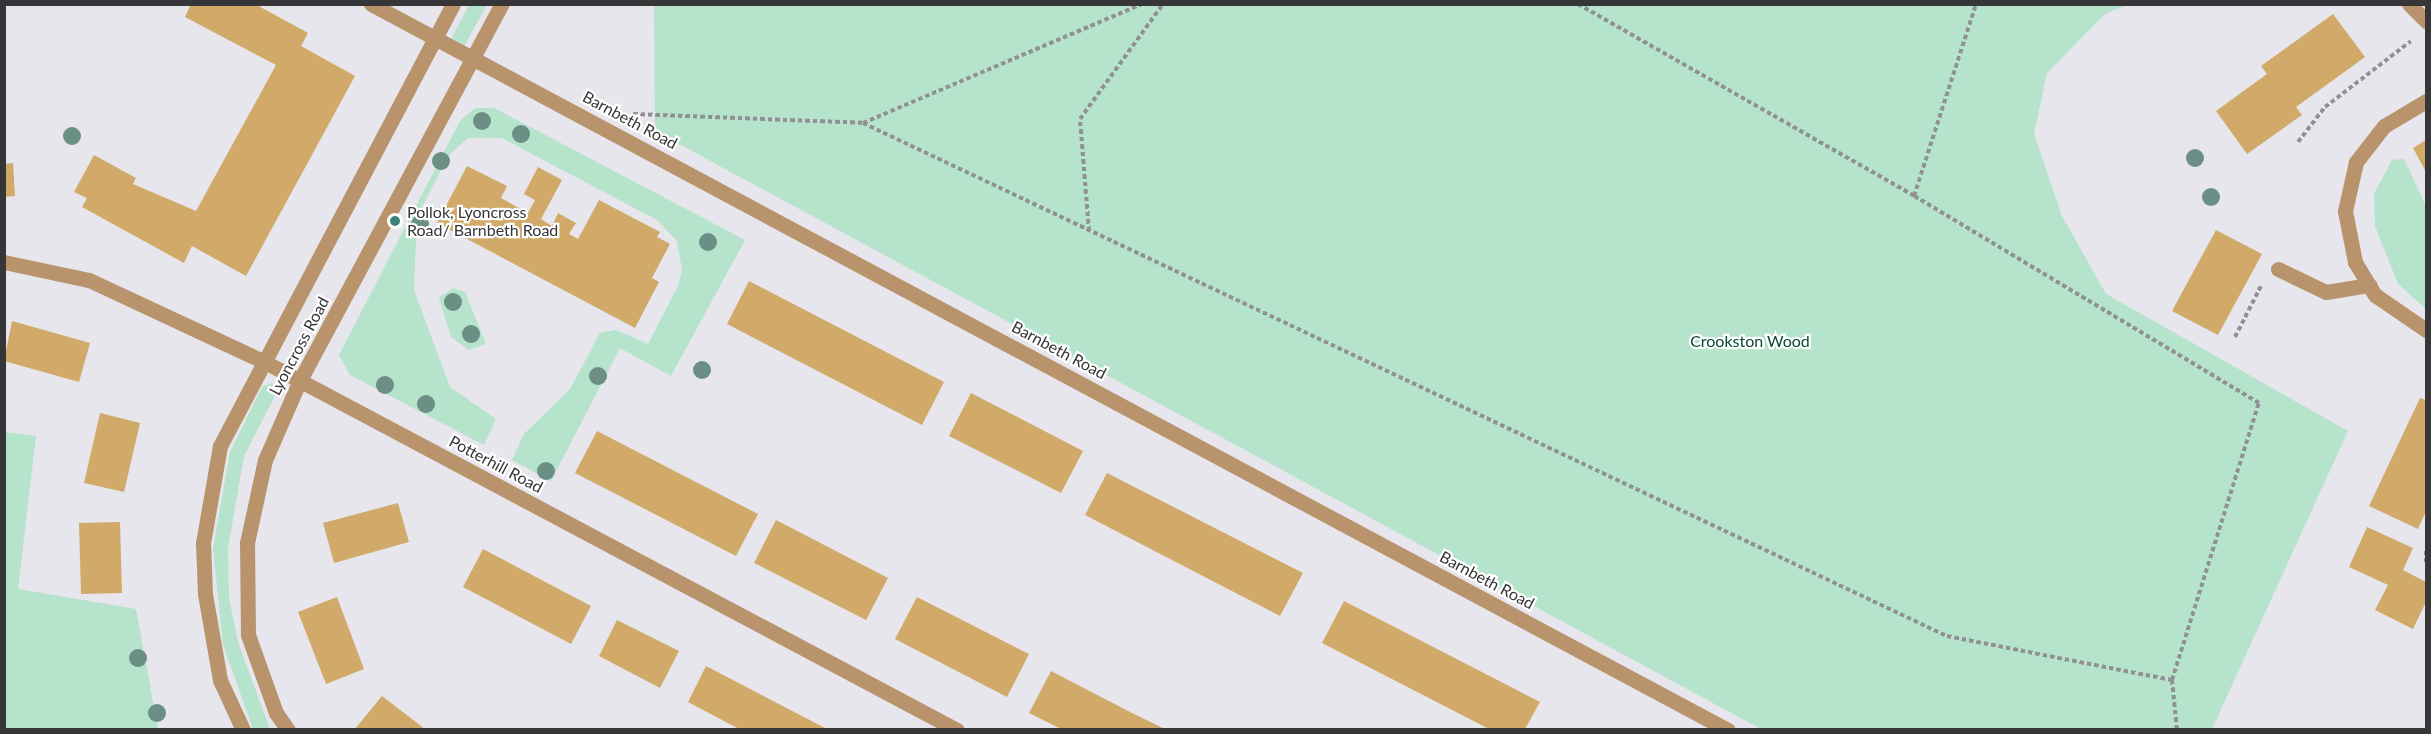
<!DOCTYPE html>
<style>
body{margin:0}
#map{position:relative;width:2431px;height:734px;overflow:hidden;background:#e6e6ec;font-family:Lato,sans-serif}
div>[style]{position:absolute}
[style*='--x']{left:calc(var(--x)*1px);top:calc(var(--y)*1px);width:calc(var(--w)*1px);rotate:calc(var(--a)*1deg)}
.green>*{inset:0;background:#b5e3cb}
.building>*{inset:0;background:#d1aa6a}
.path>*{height:4px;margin-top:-2px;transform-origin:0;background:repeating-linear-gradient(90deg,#919195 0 4.5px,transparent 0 7.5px)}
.service>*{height:15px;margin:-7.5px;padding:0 7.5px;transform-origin:7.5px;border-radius:7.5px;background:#b8936c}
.minor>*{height:15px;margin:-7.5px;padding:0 7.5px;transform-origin:7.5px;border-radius:7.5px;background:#b8936c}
.tertiary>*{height:15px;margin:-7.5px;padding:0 7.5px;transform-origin:7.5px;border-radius:7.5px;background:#b8936c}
.trees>*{width:18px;height:18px;margin:-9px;border-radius:50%;background:#6b8f85}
.dots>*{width:16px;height:16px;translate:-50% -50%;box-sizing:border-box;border:3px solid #fff;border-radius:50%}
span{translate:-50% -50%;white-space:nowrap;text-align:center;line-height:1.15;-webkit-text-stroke:4.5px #fff;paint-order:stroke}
.street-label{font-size:16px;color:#363639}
.poi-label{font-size:16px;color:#363639}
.left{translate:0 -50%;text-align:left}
.park-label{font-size:16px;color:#074830}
.frame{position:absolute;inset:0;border:6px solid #363639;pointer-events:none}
</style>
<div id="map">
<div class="green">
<i style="clip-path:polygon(469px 5px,487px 5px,462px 50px,449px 43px)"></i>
<i style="clip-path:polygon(654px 5px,2127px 5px,2105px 14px,2047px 73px,2034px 134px,2062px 216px,2106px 294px,2348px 431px,2212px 729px,1761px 729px,655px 131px)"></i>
<i style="clip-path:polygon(475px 108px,494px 108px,745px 240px,671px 376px,620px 348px,551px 481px,512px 460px,524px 434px,570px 389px,600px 333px,616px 330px,648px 344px,679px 284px,682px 270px,677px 241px,657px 220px,502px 138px,468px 138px,448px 156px,417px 217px,414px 290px,450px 387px,496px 419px,484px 445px,350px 375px,339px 355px,460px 121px)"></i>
<i style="clip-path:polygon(2404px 159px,2426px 206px,2426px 309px,2398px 284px,2375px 226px,2374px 194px,2392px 160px)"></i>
<i style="clip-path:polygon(453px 288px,465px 292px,486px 344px,469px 350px,451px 337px,439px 298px)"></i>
<i style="clip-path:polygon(272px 383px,277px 392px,244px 456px,228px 548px,229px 598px,238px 642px,270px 729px,253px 729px,223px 645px,213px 548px,230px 452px,262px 387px)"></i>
<i style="clip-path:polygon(5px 432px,36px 436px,18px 589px,136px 609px,158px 729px,5px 729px)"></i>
</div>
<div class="building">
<i style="clip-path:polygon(191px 4px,255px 4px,308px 33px,301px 46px,355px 76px,246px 276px,192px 246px,184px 263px,82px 207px,87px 198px,74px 192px,94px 155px,136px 178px,133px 184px,196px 211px,276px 65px,185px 17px)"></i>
<i style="clip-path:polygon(2333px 14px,2365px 57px,2296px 107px,2302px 115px,2247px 154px,2216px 111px,2267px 74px,2261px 66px)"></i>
<i style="clip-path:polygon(2426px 140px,2426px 172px,2413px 148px)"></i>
<i style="clip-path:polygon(13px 163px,15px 196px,4px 197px,4px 164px)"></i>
<i style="clip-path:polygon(467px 166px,507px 186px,501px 198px,528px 213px,535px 200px,524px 194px,538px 167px,562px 180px,541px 219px,552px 226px,558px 213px,576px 223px,569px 234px,578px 239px,599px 200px,660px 232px,657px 237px,670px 244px,652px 278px,659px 282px,635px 328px,437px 223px)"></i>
<i style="clip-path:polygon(2216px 230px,2262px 254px,2218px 335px,2172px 311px)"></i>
<i style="clip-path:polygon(749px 281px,944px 382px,922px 425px,727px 324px)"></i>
<i style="clip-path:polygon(12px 321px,90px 343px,79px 382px,4px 361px)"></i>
<i style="clip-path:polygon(971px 393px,1083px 451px,1061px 493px,949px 436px)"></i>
<i style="clip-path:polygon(2420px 398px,2426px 400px,2426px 511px,2418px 529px,2369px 506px)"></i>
<i style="clip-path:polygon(100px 413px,140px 423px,124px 492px,84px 483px)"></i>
<i style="clip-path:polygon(597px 431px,758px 514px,736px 556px,575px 473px)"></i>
<i style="clip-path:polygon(1107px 473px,1303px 573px,1280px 616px,1085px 515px)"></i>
<i style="clip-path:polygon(398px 503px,409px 542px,334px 563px,323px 523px)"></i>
<i style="clip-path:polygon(776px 520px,888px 578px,866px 620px,754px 563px)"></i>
<i style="clip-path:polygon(120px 522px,122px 593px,81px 594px,79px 523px)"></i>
<i style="clip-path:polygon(2367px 527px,2413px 548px,2403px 570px,2426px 582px,2426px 602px,2413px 629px,2375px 610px,2388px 585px,2349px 567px)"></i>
<i style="clip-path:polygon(483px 549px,591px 606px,571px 644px,463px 587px)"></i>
<i style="clip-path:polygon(337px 597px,364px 669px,326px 684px,298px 612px)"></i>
<i style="clip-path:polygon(917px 597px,1029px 654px,1007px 697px,895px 639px)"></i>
<i style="clip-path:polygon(1344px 601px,1540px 702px,1525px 729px,1489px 729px,1322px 643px)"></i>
<i style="clip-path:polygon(617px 620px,679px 651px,660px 688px,599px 656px)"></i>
<i style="clip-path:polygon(706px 666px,775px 702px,827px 729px,739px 729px,688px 702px)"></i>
<i style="clip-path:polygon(1051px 671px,1132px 713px,1165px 729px,1061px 729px,1029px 713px)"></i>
<i style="clip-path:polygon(382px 696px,425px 729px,355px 729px)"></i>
</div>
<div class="path">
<i style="--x:1578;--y:4;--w:387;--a:29.7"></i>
<i style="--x:1914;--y:196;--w:202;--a:-72.1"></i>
<i style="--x:633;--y:114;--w:230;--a:2.2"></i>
<i style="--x:863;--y:123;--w:303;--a:-23.1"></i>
<i style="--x:863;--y:123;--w:1199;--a:25.33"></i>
<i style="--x:1947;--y:636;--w:229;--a:11.1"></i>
<i style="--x:2172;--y:680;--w:290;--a:-72.6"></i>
<i style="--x:2259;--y:403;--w:402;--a:-149"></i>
<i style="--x:2298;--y:142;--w:44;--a:-52.4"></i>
<i style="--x:2325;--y:107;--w:108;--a:-37.5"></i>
<i style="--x:1089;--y:231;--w:112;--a:-94.6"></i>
<i style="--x:1080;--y:119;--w:142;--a:-54.2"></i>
<i style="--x:2235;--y:337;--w:57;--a:-63"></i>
<i style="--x:2426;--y:551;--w:11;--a:90"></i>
<i style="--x:2172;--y:680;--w:50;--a:84.3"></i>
</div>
<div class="service">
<i style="--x:2409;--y:4;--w:24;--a:45"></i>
<i style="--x:2278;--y:269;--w:53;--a:25.6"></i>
<i style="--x:2326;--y:292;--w:44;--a:-9.2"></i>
</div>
<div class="minor">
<i style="--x:371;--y:4;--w:1539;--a:28.15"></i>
<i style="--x:2426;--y:101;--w:49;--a:149.2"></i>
<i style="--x:2384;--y:126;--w:46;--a:127.9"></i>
<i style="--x:2356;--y:162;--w:50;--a:102.7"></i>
<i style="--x:2345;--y:211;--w:52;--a:78.9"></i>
<i style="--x:2355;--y:262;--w:39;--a:59"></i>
<i style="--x:2375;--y:295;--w:62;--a:34.5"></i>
<i style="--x:4;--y:262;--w:87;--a:12"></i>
<i style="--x:89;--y:280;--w:192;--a:25"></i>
<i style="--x:263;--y:361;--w:786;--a:28"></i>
</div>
<div class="tertiary">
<i style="--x:243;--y:730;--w:55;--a:-114.7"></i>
<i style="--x:220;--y:680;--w:87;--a:-99.9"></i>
<i style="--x:205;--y:594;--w:51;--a:-92.2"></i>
<i style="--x:203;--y:543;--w:98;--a:-80.1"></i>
<i style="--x:220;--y:446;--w:500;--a:-62.2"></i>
<i style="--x:288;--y:730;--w:21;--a:-125"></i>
<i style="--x:276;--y:713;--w:83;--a:-109.7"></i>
<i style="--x:248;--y:635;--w:92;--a:-90.6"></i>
<i style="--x:247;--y:543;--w:85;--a:-77.8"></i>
<i style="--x:265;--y:460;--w:87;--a:-66.4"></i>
<i style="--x:300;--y:380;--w:427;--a:-61.8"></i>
</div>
<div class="trees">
<i style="left:482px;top:121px"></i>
<i style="left:521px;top:134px"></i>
<i style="left:72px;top:136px"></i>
<i style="left:2195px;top:158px"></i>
<i style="left:441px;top:161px"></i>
<i style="left:2211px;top:197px"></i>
<i style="left:420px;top:224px"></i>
<i style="left:708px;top:242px"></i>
<i style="left:453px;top:302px"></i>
<i style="left:471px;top:334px"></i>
<i style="left:702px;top:370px"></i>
<i style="left:598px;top:376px"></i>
<i style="left:385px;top:385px"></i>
<i style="left:426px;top:404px"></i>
<i style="left:546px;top:471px"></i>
<i style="left:138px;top:658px"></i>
<i style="left:157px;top:713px"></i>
</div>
<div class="dots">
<i style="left:395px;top:221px;background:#3c8278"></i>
</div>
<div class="street-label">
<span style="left:630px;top:120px;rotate:28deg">Barnbeth Road</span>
<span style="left:299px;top:346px;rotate:-62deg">Lyoncross Road</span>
<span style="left:1059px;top:350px;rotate:28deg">Barnbeth Road</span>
<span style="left:496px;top:464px;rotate:28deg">Potterhill Road</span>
<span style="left:1487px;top:580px;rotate:28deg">Barnbeth Road</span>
</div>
<div class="poi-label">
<span class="left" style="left:407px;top:221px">Pollok, Lyoncross<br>Road/ Barnbeth Road</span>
</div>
<div class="park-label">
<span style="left:1750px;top:341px">Crookston Wood</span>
</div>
<div class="frame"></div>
</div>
